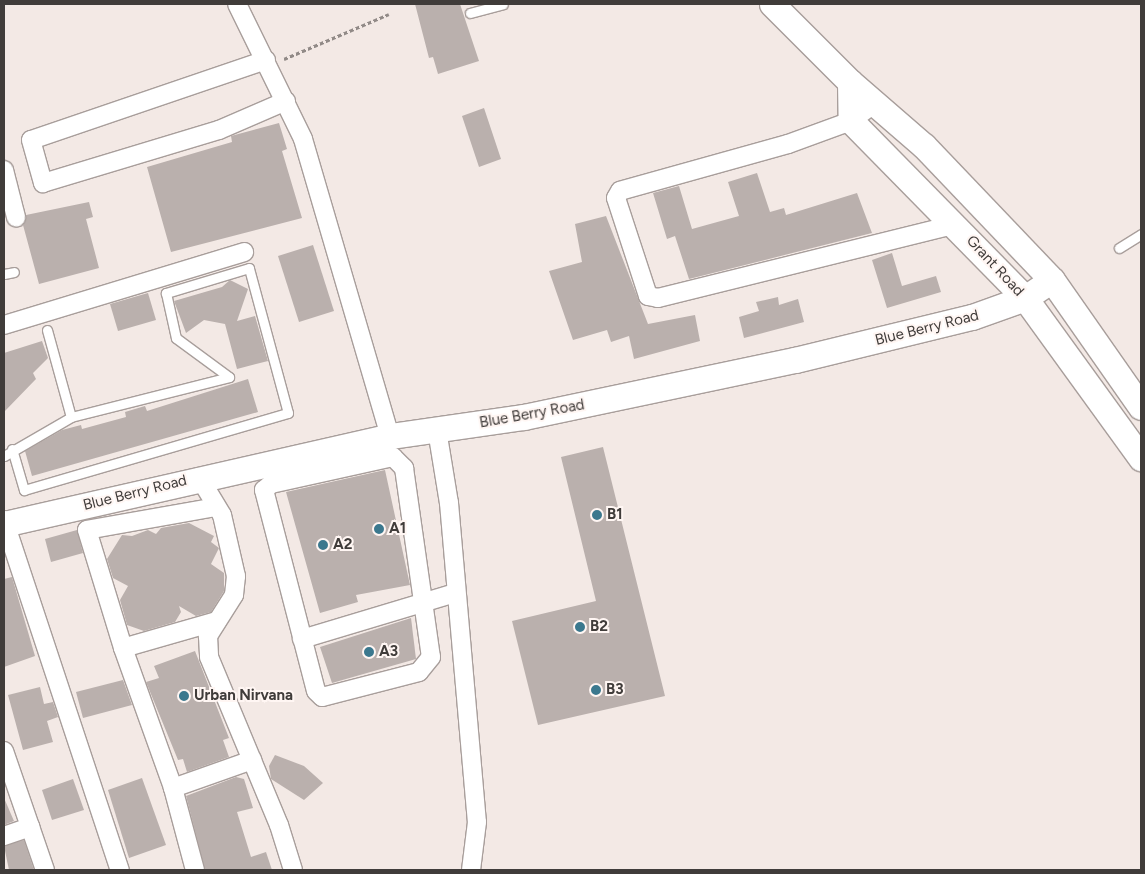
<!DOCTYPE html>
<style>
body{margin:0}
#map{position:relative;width:1145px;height:874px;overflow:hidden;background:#f3e9e5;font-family:Figtree,sans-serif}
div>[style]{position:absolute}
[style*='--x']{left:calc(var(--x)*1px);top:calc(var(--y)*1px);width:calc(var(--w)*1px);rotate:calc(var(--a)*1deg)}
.building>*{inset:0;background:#bab0ad}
.path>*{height:3px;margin-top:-1.5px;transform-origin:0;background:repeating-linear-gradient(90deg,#918a87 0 4px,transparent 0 6.5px)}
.roads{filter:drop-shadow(1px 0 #a89e9b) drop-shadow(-1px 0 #a89e9b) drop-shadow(0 1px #a89e9b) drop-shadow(0 -1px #a89e9b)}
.lane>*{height:9px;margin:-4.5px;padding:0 4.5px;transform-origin:4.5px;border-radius:4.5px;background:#fff}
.street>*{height:18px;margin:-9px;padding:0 9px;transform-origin:9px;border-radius:9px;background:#fff}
.secondary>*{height:25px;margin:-12.5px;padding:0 12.5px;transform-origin:12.5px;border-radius:12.5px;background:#fff}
.dots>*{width:14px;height:14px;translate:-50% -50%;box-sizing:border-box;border:2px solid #fff6f3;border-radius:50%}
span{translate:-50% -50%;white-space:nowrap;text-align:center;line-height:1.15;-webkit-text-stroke:4px #fff6f3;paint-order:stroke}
.street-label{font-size:15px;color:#403c3a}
.poi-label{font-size:15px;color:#403c3a;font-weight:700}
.left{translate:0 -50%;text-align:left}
.frame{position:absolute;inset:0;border:5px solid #403c3a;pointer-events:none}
</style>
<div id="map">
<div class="building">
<i style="clip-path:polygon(415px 4px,460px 4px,479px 61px,438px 74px,433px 57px,429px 58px)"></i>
<i style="clip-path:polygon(484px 108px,501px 159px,479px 167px,462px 116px)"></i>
<i style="clip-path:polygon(279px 123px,287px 149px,282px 151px,302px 218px,171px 252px,147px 167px,232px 142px,231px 136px)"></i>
<i style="clip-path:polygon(757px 173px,770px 212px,784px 208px,786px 215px,857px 193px,872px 233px,689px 279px,675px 236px,667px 239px,653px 193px,679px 186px,692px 229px,739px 216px,728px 182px)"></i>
<i style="clip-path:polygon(89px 202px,93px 217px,86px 219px,99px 268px,39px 284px,23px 225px,26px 215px)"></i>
<i style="clip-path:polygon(606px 216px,648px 324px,695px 315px,700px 341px,634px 359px,629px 336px,611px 342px,607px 330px,573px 340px,549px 271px,582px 262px,575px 224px)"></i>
<i style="clip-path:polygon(313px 245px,334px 311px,299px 322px,278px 256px)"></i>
<i style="clip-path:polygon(892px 253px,902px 286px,936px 276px,941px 292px,887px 308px,872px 260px)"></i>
<i style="clip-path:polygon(230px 280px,248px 289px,237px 321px,255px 316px,268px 361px,237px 369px,225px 324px,204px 320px,186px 333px,174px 301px,222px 287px)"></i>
<i style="clip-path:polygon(148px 293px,156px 320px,118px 331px,110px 304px)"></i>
<i style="clip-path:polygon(778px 297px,779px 305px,798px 299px,804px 322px,744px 338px,739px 317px,759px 311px,756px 302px)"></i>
<i style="clip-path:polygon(42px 341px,48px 358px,33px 373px,36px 379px,4px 412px,4px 353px)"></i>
<i style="clip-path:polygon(248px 379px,258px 412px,32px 476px,25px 451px,62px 430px,81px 425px,82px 429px,126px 417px,125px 412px,145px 406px,147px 411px)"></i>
<i style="clip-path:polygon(603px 447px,665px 696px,538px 725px,512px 621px,596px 601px,561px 457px)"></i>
<i style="clip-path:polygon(385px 470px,410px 585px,356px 595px,358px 602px,320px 613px,286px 492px)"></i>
<i style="clip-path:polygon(189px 523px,214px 536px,211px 542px,219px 548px,211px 564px,224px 573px,224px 591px,211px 612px,196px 616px,179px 606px,181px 612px,175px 622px,144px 631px,127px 625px,120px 600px,128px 586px,113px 578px,107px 559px,122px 535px,132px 536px,148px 530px,156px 534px,161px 528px)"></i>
<i style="clip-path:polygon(77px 530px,83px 553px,51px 562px,45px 539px)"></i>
<i style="clip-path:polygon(12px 577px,35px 656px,4px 667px,4px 579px)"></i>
<i style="clip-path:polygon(411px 618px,416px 659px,332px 683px,320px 647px)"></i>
<i style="clip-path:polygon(195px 651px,229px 738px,223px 740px,229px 757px,187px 772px,183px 759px,178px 760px,146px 682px,159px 678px,154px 666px)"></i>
<i style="clip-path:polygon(123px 680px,132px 705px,83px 718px,76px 692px)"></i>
<i style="clip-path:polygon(40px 687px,44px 704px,53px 702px,58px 717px,47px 721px,53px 742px,23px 750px,8px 695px)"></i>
<i style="clip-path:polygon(275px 755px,304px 766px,323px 783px,304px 800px,271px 779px,269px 766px)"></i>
<i style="clip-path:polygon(236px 777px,244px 779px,253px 808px,237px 812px,251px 857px,266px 852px,272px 870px,205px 870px,186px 796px)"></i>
<i style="clip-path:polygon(142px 778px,166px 845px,129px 858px,108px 790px)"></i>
<i style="clip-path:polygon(73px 779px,84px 810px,52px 820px,42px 790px)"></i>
<i style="clip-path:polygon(4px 798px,14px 821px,4px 825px)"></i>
<i style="clip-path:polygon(24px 840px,34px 870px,9px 870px,4px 846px)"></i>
</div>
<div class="path">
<i style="--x:284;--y:59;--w:114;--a:-23.2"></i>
</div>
<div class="roads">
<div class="lane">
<i style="--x:470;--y:13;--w:34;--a:-15"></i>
<i style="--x:1119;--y:248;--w:26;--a:-32"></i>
<i style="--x:4;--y:274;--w:10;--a:-11"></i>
<i style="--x:47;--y:330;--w:90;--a:74.6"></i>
<i style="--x:12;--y:449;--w:43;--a:73.7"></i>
<i style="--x:24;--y:490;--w:275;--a:-16.3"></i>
<i style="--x:288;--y:413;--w:150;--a:-105.1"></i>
<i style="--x:249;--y:268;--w:87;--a:163.2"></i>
<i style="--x:166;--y:293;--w:46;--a:77.5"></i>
<i style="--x:176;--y:338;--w:66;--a:36.3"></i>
<i style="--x:4;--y:456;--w:78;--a:-30.2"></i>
<i style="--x:71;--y:417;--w:163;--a:-14.2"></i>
</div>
<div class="street">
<i style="--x:237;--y:4;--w:150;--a:63.9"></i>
<i style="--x:303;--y:139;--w:309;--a:73.7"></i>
<i style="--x:266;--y:60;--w:248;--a:161.2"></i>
<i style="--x:31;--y:140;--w:45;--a:74.4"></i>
<i style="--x:43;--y:183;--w:184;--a:-16.8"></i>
<i style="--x:219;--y:130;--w:73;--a:-23.4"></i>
<i style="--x:874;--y:104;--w:29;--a:144"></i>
<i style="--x:851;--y:121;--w:67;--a:159.9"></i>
<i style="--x:788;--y:144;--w:174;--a:164.4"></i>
<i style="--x:620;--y:191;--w:8;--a:120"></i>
<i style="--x:616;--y:198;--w:103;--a:71.9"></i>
<i style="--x:648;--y:296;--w:10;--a:11"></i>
<i style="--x:658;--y:298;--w:307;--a:-13.9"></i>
<i style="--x:4;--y:170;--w:49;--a:75.7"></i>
<i style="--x:4;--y:325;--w:251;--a:-16.9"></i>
<i style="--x:437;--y:430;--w:74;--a:80.7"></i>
<i style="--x:449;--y:503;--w:320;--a:85"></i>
<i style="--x:477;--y:822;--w:48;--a:97.1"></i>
<i style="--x:393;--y:457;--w:16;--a:45"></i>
<i style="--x:404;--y:468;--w:191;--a:81.9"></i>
<i style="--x:431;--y:657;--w:19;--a:129"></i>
<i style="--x:419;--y:672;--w:100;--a:165.5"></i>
<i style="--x:322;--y:697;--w:8;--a:-135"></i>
<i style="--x:316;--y:691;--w:208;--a:-104.5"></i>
<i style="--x:264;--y:490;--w:9;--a:-41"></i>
<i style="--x:271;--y:484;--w:125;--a:-12.5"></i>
<i style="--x:199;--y:477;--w:44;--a:58.8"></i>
<i style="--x:222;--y:515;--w:63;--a:77.1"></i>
<i style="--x:236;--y:576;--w:19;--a:96"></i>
<i style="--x:234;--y:595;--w:49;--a:122.4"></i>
<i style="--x:208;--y:636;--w:21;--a:87"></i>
<i style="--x:209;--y:657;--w:182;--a:67.4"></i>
<i style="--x:279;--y:825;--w:47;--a:72.7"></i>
<i style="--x:216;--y:507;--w:131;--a:169.9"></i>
<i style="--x:87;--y:530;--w:123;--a:73"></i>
<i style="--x:123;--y:648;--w:98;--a:-16"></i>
<i style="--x:4;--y:520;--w:369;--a:71.7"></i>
<i style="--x:302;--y:639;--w:160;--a:-16.7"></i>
<i style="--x:123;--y:648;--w:149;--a:70.3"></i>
<i style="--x:173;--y:788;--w:85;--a:75"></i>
<i style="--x:4;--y:751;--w:126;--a:71"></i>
<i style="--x:173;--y:788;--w:84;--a:-19.5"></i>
<i style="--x:4;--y:836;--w:28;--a:-19"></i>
</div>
<div class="secondary">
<i style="--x:772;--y:4;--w:110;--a:45"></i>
<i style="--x:850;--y:82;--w:98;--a:40.9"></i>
<i style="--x:924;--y:146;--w:185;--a:46.3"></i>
<i style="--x:1052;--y:280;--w:155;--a:55"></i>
<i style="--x:850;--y:82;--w:39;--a:89"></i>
<i style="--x:851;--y:121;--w:248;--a:45.5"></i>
<i style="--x:1025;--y:298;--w:198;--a:54.1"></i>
<i style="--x:4;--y:524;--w:396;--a:-12.8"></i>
<i style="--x:390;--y:436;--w:135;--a:-8.1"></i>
<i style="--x:524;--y:417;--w:277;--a:-11.9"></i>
<i style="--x:795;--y:360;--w:182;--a:-13.7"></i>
<i style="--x:972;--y:317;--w:56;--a:-19.7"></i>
<i style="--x:1025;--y:298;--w:32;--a:-34"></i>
</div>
</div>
<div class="dots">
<i style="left:597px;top:515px;background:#3b788e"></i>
<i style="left:379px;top:529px;background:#3b788e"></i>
<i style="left:323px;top:545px;background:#3b788e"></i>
<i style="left:580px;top:627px;background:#3b788e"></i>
<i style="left:369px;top:652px;background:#3b788e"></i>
<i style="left:596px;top:690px;background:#3b788e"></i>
<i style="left:184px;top:696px;background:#3b788e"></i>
</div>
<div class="street-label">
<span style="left:995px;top:266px;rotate:47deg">Grant Road</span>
<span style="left:927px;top:328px;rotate:-14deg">Blue Berry Road</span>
<span style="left:532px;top:414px;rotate:-10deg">Blue Berry Road</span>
<span style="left:135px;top:493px;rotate:-14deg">Blue Berry Road</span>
</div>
<div class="poi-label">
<span class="left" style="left:607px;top:515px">B1</span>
<span class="left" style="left:389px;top:529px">A1</span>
<span class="left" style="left:333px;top:545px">A2</span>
<span class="left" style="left:590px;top:627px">B2</span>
<span class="left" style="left:379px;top:652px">A3</span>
<span class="left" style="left:606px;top:690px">B3</span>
<span class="left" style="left:194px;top:696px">Urban Nirvana</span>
</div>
<div class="frame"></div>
</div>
